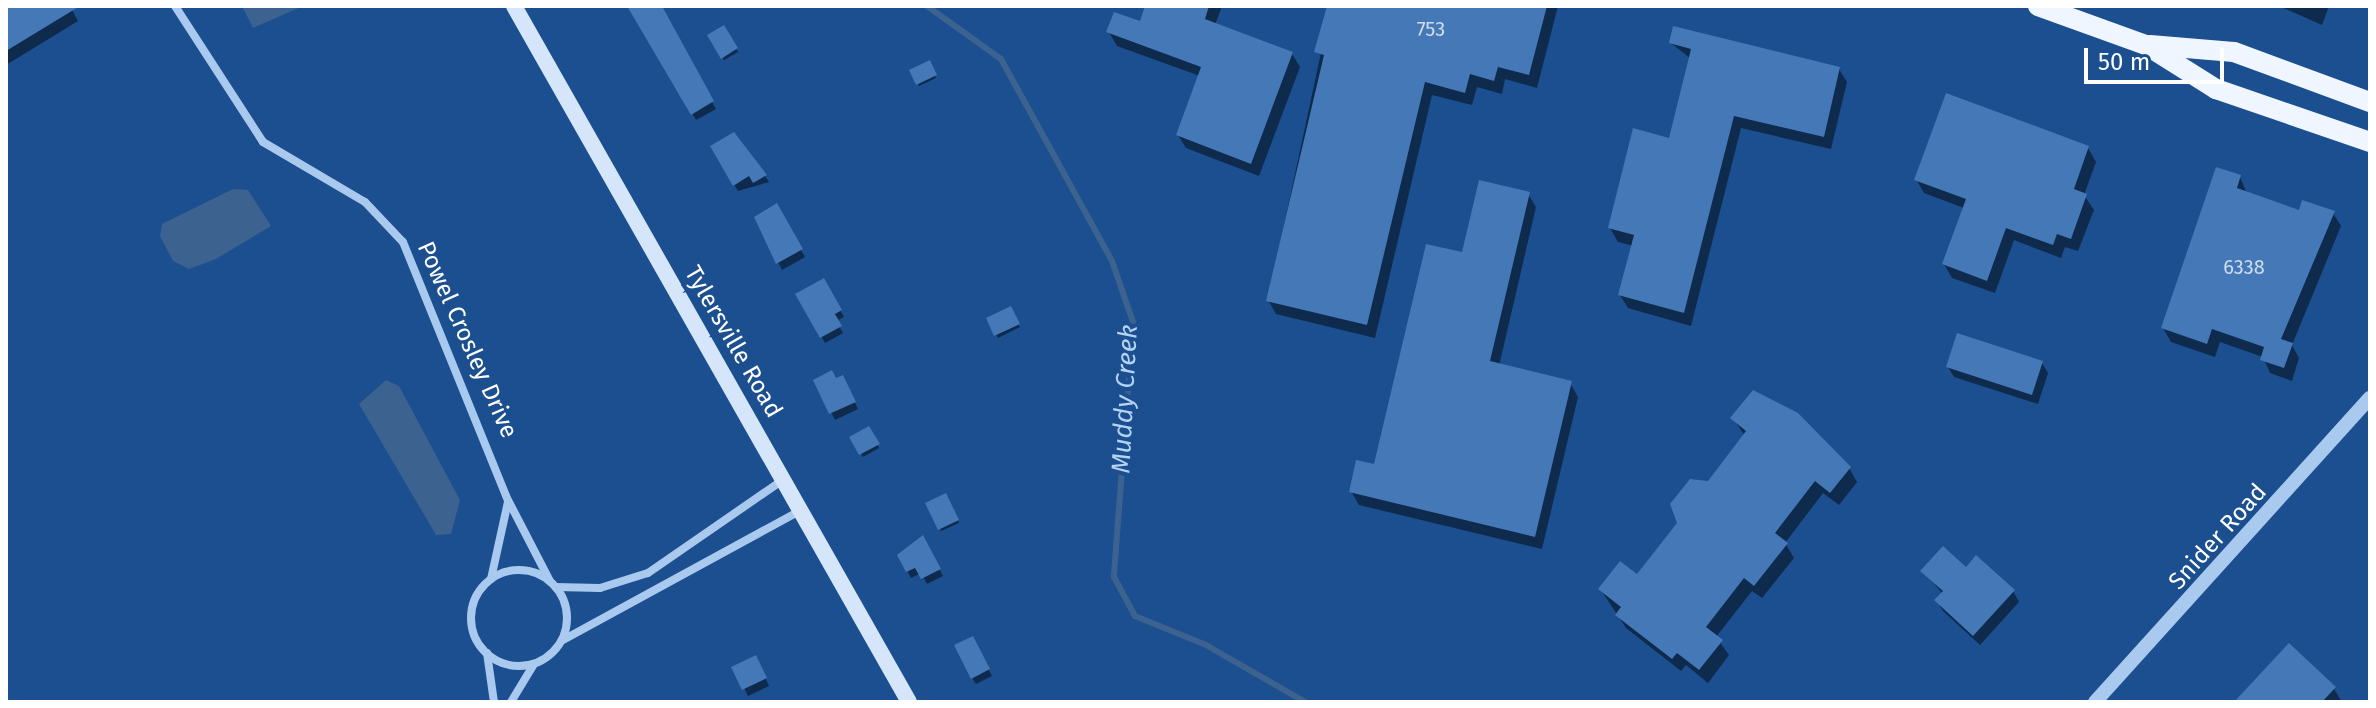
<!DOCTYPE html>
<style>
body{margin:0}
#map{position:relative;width:2376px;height:708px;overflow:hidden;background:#1b4f8f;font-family:"Fira Sans",sans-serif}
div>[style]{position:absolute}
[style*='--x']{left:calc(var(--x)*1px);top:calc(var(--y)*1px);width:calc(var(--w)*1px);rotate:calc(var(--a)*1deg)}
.water>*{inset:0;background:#3c6290}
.shadow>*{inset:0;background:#0007}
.stream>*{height:6px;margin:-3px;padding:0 3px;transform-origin:3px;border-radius:3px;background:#3c6290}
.building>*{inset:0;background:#4478b7}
.minor>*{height:8px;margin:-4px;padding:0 4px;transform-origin:4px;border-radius:4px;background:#a9c9ee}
.minor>.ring{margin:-4px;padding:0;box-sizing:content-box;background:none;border:8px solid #a9c9ee;border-radius:50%}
.tertiary>*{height:14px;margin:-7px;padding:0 7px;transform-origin:7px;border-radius:7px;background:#a9c9ee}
.secondary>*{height:16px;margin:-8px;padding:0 8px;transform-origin:8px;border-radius:8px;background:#d6e6fa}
.primary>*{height:20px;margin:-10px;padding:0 10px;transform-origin:10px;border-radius:10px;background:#f0f6ff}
span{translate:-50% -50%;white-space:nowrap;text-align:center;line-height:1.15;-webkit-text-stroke:8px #1b4f8f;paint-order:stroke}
.number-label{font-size:20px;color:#d0dded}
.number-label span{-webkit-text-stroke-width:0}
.street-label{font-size:24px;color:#fff}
.water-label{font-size:26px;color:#b5d3f5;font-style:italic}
.frame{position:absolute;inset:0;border:8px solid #fff;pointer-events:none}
.scale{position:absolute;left:2084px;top:48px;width:140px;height:36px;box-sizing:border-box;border:4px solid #fff;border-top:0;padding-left:10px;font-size:24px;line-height:28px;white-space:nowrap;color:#fff;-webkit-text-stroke:6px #1b4f8f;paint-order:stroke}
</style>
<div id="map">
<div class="water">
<i style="clip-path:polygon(242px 6px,303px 6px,253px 28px)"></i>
<i style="clip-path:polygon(233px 189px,248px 190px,271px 226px,216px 259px,189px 269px,173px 261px,160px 236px,162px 224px)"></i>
<i style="clip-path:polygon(386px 380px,399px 386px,460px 500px,451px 534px,436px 535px,359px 404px)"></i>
</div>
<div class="shadow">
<i style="clip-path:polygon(14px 6px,70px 6px,78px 21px,6px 65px,6px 11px)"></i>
<i style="clip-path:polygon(629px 6px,659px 6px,716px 109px,696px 120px)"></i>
<i style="clip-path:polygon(1148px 6px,1222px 6px,1215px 25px,1292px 54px,1300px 67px,1259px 176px,1186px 148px,1178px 135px,1200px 76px,1117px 46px,1109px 32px,1141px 24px)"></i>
<i style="clip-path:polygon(1331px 6px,1558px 6px,1537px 88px,1505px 79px,1502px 94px,1477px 87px,1472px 105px,1432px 95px,1375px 338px,1276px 314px,1268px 300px)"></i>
<i style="clip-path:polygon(2279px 6px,2329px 6px,2322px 25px)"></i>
<i style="clip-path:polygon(724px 27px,738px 52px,724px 60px,710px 36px)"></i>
<i style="clip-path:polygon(1671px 43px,1839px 69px,1847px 82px,1831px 149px,1741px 128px,1691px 326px,1628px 308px,1620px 295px,1634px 246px,1618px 242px,1610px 228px,1671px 140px,1691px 59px)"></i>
<i style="clip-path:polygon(929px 63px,936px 78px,919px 86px,912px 71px)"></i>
<i style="clip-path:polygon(733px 135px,765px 176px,769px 182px,738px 191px,712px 147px)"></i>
<i style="clip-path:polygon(2088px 148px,2096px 162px,2084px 195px,2094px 210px,2078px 251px,2065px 247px,2061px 258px,2014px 240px,1995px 293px,1952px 278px,1944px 264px,1964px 208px,1924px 193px,1916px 179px)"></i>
<i style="clip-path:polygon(2240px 177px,2247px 194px,2300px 212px,2333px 213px,2341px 226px,2292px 345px,2299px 358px,2292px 381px,2270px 373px,2263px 357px,2220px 342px,2215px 357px,2171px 342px,2163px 328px)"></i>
<i style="clip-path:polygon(1528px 194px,1536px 207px,1499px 366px,1570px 383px,1578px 397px,1542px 549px,1359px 505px,1351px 491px,1375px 467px)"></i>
<i style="clip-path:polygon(776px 206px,805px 257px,782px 270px,756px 217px)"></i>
<i style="clip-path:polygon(824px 280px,844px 317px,836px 321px,843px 333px,825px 343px,798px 294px)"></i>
<i style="clip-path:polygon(1010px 308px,1020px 327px,998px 338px,988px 319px)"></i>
<i style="clip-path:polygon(2042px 363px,2048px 373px,2038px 404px,1954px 377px,1948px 367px)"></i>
<i style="clip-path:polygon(815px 381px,846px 384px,858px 409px,835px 420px)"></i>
<i style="clip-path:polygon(1733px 418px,1849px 468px,1857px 482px,1839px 505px,1823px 493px,1785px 543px,1794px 558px,1762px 598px,1752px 591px,1716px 637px,1729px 655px,1708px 683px,1686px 665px,1681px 671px,1626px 628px,1601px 590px,1637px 577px,1745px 436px)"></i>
<i style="clip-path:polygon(869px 429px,879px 448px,863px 457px,852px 438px)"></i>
<i style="clip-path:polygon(946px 496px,959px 523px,941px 531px,928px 504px)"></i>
<i style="clip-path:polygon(923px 538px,943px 576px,927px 584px,921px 573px,911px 578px,899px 555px)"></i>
<i style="clip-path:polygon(1923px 571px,2013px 591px,2019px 602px,1980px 645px,1943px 611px,1937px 601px,1943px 594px)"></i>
<i style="clip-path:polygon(972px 638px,992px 676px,976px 684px,972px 678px)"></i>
<i style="clip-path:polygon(759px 664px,769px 686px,748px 696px,734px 668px)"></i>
<i style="clip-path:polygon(2334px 689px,2342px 702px,2236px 702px)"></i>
</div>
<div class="stream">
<i style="--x:927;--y:6;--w:91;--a:35.6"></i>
<i style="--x:1001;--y:59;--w:230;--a:61.2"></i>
<i style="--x:1112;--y:261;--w:65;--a:71"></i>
<i style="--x:1133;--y:322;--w:256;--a:94.3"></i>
<i style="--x:1114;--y:577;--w:44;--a:61.7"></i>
<i style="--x:1135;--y:616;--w:77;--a:22.2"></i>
<i style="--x:1206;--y:645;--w:114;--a:29.9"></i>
</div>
<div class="building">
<i style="clip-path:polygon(6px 6px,80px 6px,6px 51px)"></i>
<i style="clip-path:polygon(627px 6px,662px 6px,714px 101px,691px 115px)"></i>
<i style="clip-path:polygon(1145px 6px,1209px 6px,1205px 19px,1293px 52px,1251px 164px,1176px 135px,1201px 67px,1106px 32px,1114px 12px,1140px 21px)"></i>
<i style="clip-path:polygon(1327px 6px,1547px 6px,1529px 75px,1498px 67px,1494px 81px,1470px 74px,1465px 93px,1425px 82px,1367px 325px,1266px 301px,1324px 55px,1314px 52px)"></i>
<i style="clip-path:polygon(724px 25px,738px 48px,721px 59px,707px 35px)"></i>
<i style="clip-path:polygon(1673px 26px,1840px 67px,1824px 137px,1734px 116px,1684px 313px,1618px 295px,1634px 235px,1608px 228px,1633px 128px,1669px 138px,1691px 49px,1669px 43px)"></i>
<i style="clip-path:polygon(930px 60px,937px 75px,916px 85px,909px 70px)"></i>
<i style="clip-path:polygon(1946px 93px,2089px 146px,2074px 189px,2087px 194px,2071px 239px,2057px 234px,2053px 245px,2006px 228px,1987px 281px,1942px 264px,1966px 199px,1914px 180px)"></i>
<i style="clip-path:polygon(734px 132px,767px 175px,753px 183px,749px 176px,733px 186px,710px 146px)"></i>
<i style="clip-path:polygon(2216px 167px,2241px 175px,2237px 188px,2299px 210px,2302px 200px,2335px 211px,2281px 339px,2293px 343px,2284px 368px,2260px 360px,2264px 347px,2212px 329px,2207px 344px,2161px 328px)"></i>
<i style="clip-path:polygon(1479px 180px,1530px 192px,1490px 361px,1572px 381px,1535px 537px,1349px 492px,1356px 460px,1374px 464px,1426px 244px,1462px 252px)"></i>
<i style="clip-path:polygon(777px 203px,803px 249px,776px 264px,754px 217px)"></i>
<i style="clip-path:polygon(824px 278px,842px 310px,835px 314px,842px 326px,820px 338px,795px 294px)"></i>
<i style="clip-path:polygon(1011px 306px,1020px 324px,994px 336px,986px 318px)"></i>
<i style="clip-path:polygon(1957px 333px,2043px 361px,2032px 395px,1946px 367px)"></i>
<i style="clip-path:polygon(832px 370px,836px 378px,843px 375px,856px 402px,829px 414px,813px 380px)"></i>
<i style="clip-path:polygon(1753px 390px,1798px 413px,1851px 467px,1830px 493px,1815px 481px,1775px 533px,1788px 543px,1754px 586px,1744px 578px,1706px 627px,1723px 640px,1699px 670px,1677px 653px,1672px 659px,1615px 615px,1621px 607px,1598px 589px,1620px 561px,1637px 574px,1677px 523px,1670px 504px,1690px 479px,1708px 481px,1746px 431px,1730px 418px)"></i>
<i style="clip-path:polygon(869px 426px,880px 444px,859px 455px,849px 437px)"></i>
<i style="clip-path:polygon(946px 493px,959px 520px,938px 530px,925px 503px)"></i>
<i style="clip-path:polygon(923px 535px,941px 569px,921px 579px,915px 568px,906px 572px,897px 555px)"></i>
<i style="clip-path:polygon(1943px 546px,1966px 567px,1976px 555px,2015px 590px,1973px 636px,1934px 600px,1943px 591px,1920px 571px)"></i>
<i style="clip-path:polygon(973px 636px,990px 669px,971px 679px,954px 645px)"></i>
<i style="clip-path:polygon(2289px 643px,2336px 687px,2322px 702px,2234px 702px)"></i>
<i style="clip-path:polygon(756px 655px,767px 678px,742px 690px,731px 667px)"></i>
</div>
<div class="minor">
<i style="--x:175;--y:6;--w:162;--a:57.1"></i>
<i style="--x:263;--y:142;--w:118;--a:30.5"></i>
<i style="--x:365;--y:202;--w:55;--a:46.5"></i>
<i style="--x:403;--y:242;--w:279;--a:67.9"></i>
<i style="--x:508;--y:500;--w:91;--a:62.6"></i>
<i class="ring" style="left:471px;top:570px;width:88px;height:88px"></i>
<i style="--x:491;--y:579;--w:79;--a:-77.6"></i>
<i style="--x:556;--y:587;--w:44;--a:1.3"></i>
<i style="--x:600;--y:588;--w:50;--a:-17.4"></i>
<i style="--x:648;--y:573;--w:164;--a:-34.6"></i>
<i style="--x:563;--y:640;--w:270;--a:-28.6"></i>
<i style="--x:487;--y:653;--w:49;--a:81.9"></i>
<i style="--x:511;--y:702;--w:44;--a:-58.8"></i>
</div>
<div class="tertiary">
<i style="--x:2095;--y:702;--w:410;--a:-47.9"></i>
</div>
<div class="secondary">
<i style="--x:514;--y:6;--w:800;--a:60.42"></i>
</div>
<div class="primary">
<i style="--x:2038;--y:6;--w:115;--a:19.9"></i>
<i style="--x:2146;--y:45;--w:83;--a:32.2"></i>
<i style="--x:2216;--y:89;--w:163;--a:19"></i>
<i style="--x:2150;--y:45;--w:84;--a:4.8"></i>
<i style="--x:2234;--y:52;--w:145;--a:20.2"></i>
</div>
<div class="number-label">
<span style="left:1431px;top:29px">753</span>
<span style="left:2244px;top:267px">6338</span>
</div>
<div class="street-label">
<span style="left:467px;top:340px;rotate:66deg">Powel Crosley Drive</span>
<span style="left:733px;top:342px;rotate:60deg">Tylersville Road</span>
<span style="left:2218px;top:537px;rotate:-48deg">Snider Road</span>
</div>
<div class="water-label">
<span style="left:1125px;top:399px;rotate:-87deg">Muddy Creek</span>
</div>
<div class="frame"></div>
<div class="scale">50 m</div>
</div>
